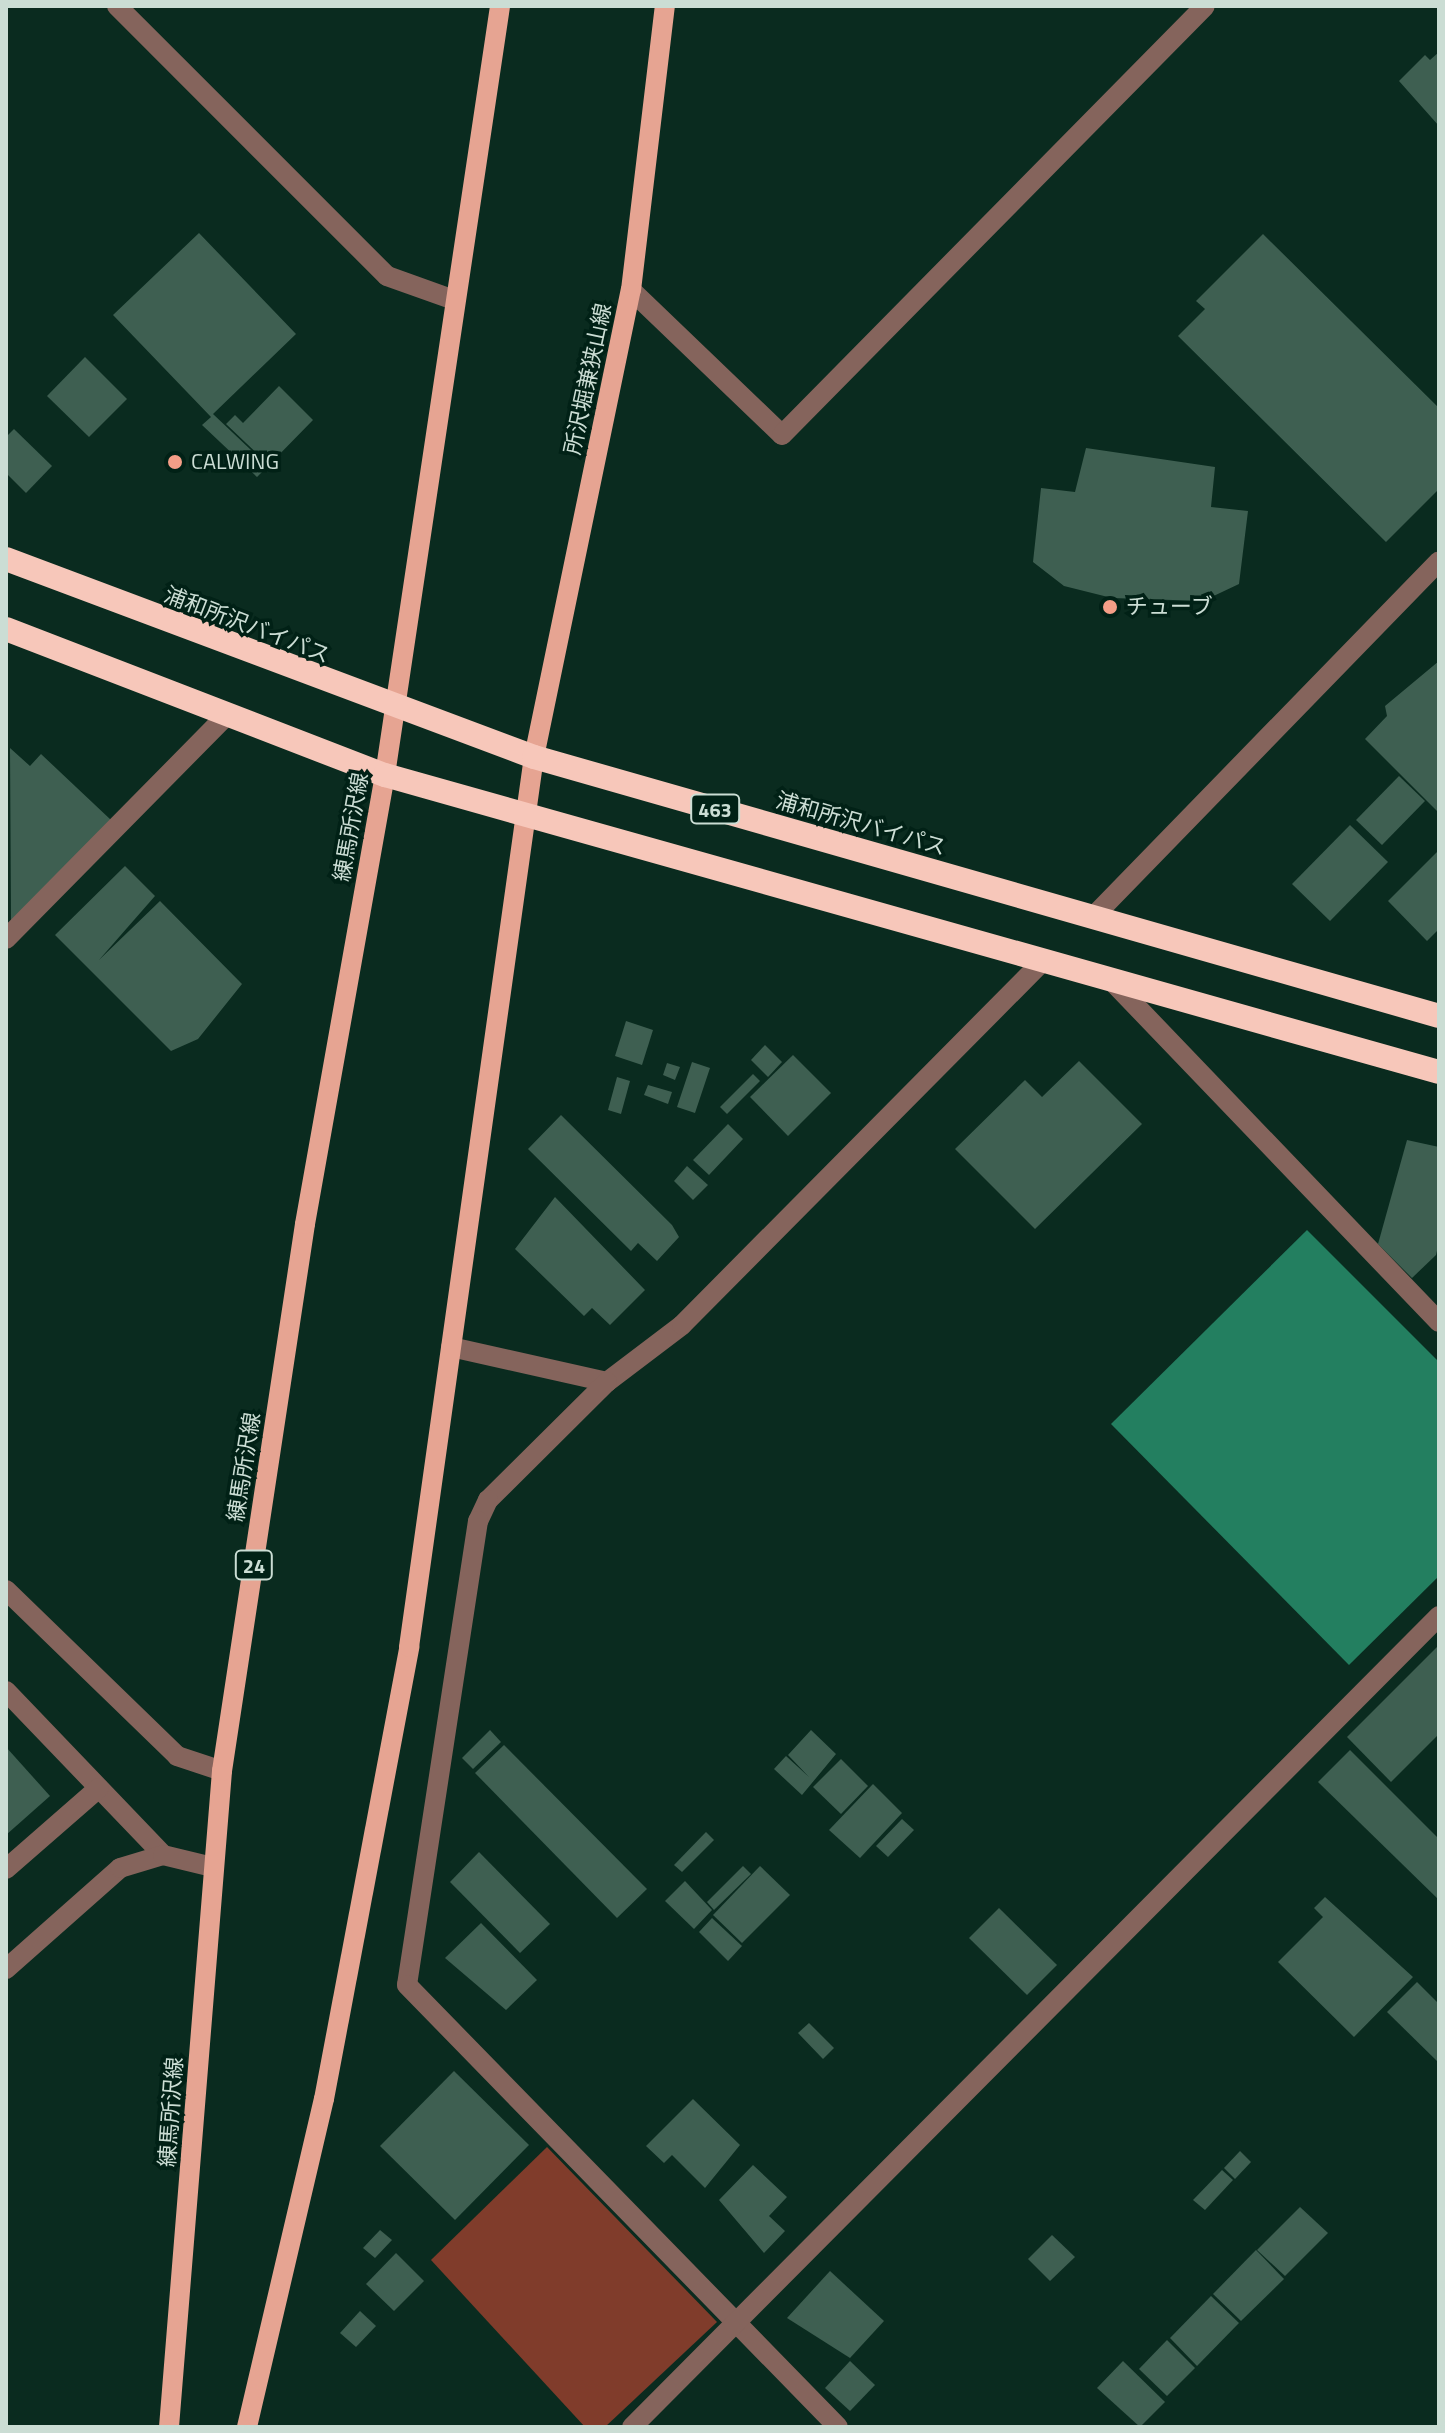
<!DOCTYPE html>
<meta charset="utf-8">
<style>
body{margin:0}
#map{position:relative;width:1445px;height:2433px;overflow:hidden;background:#0a2b1f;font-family:"Titillium Web","Noto Sans JP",sans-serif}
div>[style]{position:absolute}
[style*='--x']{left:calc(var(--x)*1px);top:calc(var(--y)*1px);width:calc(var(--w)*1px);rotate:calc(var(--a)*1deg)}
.forest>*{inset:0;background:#803c2b}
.water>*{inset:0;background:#237f60}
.building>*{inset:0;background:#3e5f51}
.minor>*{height:20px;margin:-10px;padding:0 10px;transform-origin:10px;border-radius:10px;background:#85645c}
.major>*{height:20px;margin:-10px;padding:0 10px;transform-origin:10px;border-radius:10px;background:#e6a492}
.highway>*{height:24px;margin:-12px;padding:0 12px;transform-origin:12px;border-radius:12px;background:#f7c7ba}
.dots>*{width:22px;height:22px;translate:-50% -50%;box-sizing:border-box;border:4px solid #012116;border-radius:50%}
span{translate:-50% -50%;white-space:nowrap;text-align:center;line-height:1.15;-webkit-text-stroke:7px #012116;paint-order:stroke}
.shield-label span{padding:2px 6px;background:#012116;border:2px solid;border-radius:6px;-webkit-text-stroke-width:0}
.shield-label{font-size:20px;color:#cbddd4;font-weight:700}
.street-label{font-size:22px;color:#cbddd4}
.poi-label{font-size:22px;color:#cbddd4}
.left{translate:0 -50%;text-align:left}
.frame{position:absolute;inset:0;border:8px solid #cbddd4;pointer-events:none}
</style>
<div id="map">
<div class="forest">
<i style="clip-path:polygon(547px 2147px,717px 2322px,605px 2427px,585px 2427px,431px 2260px)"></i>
</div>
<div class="water">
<i style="clip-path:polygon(1307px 1230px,1439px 1362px,1439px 1576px,1349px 1665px,1111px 1424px)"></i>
</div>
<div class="building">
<i style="clip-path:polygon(1439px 52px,1439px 126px,1399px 81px,1425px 55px,1430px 60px)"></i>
<i style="clip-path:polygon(199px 233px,296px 334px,213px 414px,268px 466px,257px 477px,202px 425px,211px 417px,113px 315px)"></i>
<i style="clip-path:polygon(1263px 234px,1439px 408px,1439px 489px,1386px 542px,1178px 336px,1205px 309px,1196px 301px)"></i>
<i style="clip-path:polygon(85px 357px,127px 399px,89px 437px,47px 396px)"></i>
<i style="clip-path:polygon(279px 386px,313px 420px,269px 465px,226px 424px,235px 415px,243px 423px)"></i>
<i style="clip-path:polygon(14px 429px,52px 466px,26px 493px,6px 473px,6px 437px)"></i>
<i style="clip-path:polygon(1086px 448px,1215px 467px,1211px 507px,1248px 511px,1239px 584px,1203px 601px,1112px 598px,1064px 586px,1033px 562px,1041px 488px,1075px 492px)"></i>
<i style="clip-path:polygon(1439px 661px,1439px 809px,1437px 811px,1365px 739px,1387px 716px,1385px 706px)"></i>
<i style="clip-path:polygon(10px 748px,30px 766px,41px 754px,111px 820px,11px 925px)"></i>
<i style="clip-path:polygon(1399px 776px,1425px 801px,1382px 845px,1356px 820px)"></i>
<i style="clip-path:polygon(1350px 825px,1388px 862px,1330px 921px,1292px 884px)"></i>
<i style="clip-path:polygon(1439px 850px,1439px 929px,1427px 941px,1388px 901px)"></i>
<i style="clip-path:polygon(125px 866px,155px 896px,99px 960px,160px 901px,242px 984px,198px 1039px,171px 1051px,55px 935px)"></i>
<i style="clip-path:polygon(626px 1021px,653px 1030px,642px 1065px,615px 1056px)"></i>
<i style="clip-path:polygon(765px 1045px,782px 1062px,768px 1077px,751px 1060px)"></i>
<i style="clip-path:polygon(793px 1055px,831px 1093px,788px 1136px,750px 1097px)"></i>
<i style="clip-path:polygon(1079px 1061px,1142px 1124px,1035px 1229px,955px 1149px,1025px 1080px,1042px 1097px)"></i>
<i style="clip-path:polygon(692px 1062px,710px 1068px,695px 1113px,677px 1107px)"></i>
<i style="clip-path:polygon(667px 1063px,680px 1067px,675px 1080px,663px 1075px)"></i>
<i style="clip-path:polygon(753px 1074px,760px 1081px,727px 1114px,720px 1107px)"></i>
<i style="clip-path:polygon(617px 1077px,630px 1081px,621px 1114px,608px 1110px)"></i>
<i style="clip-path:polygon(648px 1085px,672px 1092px,668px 1104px,644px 1095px)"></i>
<i style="clip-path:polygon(561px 1115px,672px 1225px,679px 1237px,657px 1261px,638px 1243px,631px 1251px,528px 1149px)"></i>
<i style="clip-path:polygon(728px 1124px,743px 1139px,709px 1175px,693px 1160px)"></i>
<i style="clip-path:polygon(1407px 1140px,1439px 1147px,1439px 1242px,1436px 1255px,1412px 1278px,1378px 1244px)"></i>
<i style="clip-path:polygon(687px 1166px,708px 1185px,693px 1200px,674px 1181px)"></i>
<i style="clip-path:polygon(555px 1197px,645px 1290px,610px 1325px,592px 1308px,584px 1316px,515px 1249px)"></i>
<i style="clip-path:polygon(1439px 1645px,1439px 1734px,1391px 1782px,1347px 1737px)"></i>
<i style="clip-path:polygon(490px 1730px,501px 1742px,473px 1769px,462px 1758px)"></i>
<i style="clip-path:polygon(811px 1730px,836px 1754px,802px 1795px,774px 1769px,786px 1756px,809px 1777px,788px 1755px)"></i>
<i style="clip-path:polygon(504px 1745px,647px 1889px,617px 1918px,475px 1773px)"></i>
<i style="clip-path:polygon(6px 1747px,50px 1796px,6px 1835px)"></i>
<i style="clip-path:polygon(1350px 1750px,1439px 1839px,1439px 1900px,1318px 1782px)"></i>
<i style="clip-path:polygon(841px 1759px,868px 1786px,841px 1814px,813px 1787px)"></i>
<i style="clip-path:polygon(873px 1784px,902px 1813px,860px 1858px,829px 1830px)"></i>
<i style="clip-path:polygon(902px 1819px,914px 1830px,888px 1857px,876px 1846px)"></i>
<i style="clip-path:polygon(706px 1832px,714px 1840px,682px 1872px,674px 1865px)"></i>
<i style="clip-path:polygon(479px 1852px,550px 1924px,520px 1953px,450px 1882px)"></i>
<i style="clip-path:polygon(743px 1866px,751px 1874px,714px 1910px,707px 1902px)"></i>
<i style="clip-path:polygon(760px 1866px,790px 1895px,742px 1943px,713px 1915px)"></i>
<i style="clip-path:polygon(685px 1881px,712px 1910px,694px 1929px,665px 1901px)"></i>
<i style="clip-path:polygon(1325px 1897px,1413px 1977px,1354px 2037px,1278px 1962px,1323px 1917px,1314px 1908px)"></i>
<i style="clip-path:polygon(999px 1908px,1057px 1965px,1027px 1995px,969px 1938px)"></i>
<i style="clip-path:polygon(712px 1918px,742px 1946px,728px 1961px,699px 1932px)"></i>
<i style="clip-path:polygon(481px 1923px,537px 1980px,506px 2010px,445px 1958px)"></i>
<i style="clip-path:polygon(1417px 1982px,1439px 2004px,1439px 2063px,1387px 2012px)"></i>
<i style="clip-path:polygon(809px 2023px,834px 2048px,823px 2059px,798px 2033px)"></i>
<i style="clip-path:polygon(454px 2071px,529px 2145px,455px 2220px,380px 2146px)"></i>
<i style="clip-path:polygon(693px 2099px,740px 2145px,705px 2188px,672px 2155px,664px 2163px,646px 2146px)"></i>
<i style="clip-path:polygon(1240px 2151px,1251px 2162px,1235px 2179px,1224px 2168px)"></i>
<i style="clip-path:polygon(753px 2165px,787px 2197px,769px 2216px,785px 2231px,764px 2253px,719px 2200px)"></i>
<i style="clip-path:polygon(1222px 2170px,1233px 2180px,1205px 2210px,1193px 2200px)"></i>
<i style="clip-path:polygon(1300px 2207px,1328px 2233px,1285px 2276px,1257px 2250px)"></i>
<i style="clip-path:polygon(380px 2230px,392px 2240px,375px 2258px,363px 2248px)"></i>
<i style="clip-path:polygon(1052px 2235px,1075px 2257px,1050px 2281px,1028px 2259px)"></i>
<i style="clip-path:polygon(1256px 2250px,1284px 2279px,1241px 2321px,1213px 2294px)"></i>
<i style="clip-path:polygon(396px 2253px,424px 2281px,394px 2311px,366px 2284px)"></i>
<i style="clip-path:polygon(830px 2271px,884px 2321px,850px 2358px,787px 2318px)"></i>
<i style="clip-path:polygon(1211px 2296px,1239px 2323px,1197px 2366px,1170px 2338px)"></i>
<i style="clip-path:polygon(360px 2311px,376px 2326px,356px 2347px,340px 2333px)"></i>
<i style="clip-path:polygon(1167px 2340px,1195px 2368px,1167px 2396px,1139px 2369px)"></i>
<i style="clip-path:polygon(850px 2361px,875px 2385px,850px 2411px,825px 2388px)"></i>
<i style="clip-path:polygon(1123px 2361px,1165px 2402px,1140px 2427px,1097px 2388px)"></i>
</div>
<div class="minor">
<i style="--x:117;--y:6;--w:382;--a:45"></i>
<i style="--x:387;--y:276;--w:71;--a:19.7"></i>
<i style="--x:631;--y:290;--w:209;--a:43.8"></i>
<i style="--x:782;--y:435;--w:602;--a:-45.4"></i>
<i style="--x:1093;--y:917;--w:496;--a:-45.8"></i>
<i style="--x:6;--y:939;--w:313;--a:-45.4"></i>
<i style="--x:1111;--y:980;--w:474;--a:46.2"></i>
<i style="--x:451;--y:1347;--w:160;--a:12.6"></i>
<i style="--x:607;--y:1382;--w:94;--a:-37.2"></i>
<i style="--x:682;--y:1325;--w:514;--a:-45.24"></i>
<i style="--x:607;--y:1382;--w:168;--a:135.2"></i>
<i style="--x:488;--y:1500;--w:23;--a:115"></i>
<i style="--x:478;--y:1521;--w:469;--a:98.7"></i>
<i style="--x:407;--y:1985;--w:617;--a:45.72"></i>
<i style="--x:6;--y:1590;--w:238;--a:44.1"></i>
<i style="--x:177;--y:1756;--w:47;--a:18.4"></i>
<i style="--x:6;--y:1691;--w:227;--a:46.2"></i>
<i style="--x:6;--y:1869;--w:123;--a:-41.1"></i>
<i style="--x:6;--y:1969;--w:152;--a:-41.5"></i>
<i style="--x:120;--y:1868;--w:45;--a:-16.8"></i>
<i style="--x:163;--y:1855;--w:51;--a:13.5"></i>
<i style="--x:632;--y:2427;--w:1144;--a:-45.14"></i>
</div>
<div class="major">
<i style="--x:169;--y:2427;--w:658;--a:-85.38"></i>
<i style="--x:222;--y:1771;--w:553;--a:-81.37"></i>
<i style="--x:305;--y:1224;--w:456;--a:-79.9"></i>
<i style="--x:385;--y:775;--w:778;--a:-81.49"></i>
<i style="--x:247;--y:2427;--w:337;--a:-76.8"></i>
<i style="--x:324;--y:2099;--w:460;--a:-79.3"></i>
<i style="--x:409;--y:1647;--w:899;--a:-82.01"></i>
<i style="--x:534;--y:757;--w:477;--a:-78.3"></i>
<i style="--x:631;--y:290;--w:286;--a:-83.2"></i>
</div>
<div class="highway">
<i style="--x:6;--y:559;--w:564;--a:20.56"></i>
<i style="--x:534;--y:757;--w:941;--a:15.97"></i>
<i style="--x:6;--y:629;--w:406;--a:21.1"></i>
<i style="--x:385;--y:775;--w:1095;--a:15.74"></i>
</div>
<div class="dots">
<i style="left:175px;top:462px;background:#f49e87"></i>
<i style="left:1110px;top:607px;background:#f49e87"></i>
</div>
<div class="shield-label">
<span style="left:715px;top:809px">463</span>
<span style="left:254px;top:1565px">24</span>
</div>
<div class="street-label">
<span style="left:588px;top:379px;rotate:-78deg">所沢堀兼狭山線</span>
<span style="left:247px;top:625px;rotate:21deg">浦和所沢バイパス</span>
<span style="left:861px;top:824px;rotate:16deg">浦和所沢バイパス</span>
<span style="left:351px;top:827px;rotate:-80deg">練馬所沢線</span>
<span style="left:244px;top:1467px;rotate:-81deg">練馬所沢線</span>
<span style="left:171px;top:2112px;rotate:-86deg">練馬所沢線</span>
</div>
<div class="poi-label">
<span class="left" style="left:191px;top:462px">CALWING</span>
<span class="left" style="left:1126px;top:607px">チューブ</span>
</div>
<div class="frame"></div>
</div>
